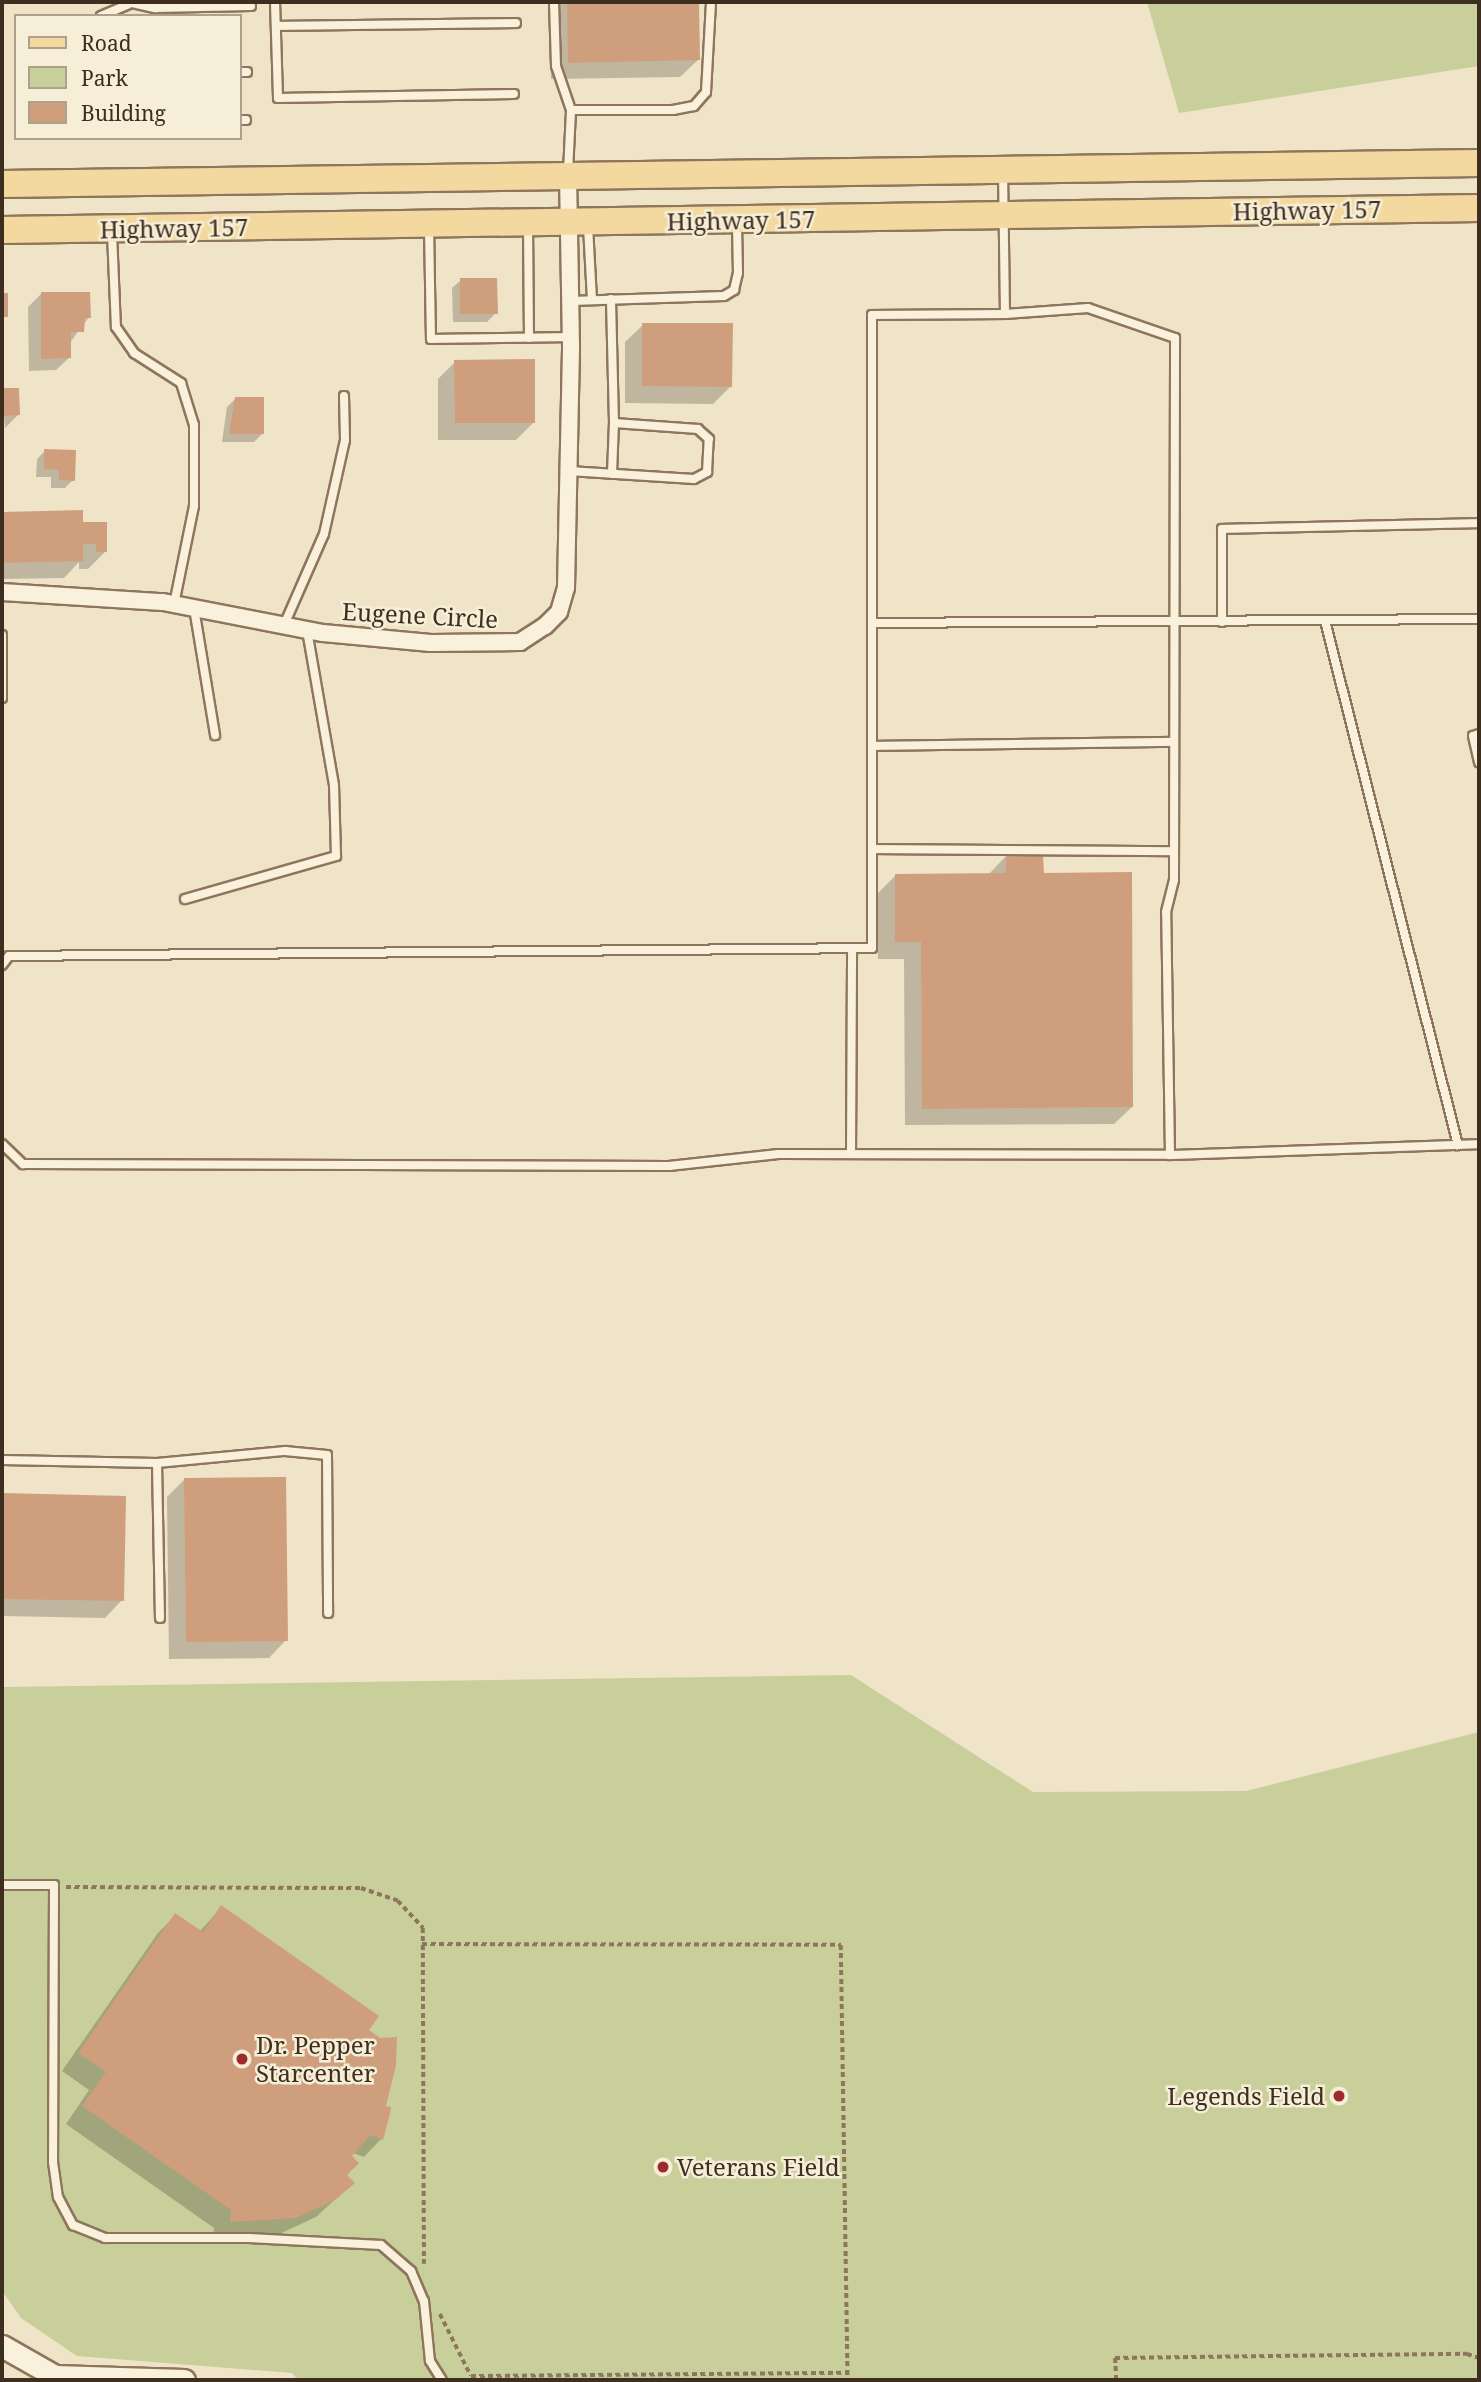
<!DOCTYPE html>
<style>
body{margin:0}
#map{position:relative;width:1481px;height:2382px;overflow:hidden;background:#f0e4c8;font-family:"Noto Serif",serif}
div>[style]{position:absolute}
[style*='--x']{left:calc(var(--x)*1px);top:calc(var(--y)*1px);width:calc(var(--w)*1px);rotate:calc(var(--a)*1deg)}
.green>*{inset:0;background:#c9cf9b}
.shadow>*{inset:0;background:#0003}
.building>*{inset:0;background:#cf9f7d}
.path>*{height:3.5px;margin-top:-1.75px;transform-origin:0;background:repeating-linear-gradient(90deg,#8d765c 0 5px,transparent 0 8.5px)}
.roads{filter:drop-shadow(2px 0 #8d765c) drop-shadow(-2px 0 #8d765c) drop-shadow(0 2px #8d765c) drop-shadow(0 -2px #8d765c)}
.service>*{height:8px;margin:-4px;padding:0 4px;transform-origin:4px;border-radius:4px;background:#faf1dc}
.minor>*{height:16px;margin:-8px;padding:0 8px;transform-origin:8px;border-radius:8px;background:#faf1dc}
.tertiary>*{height:21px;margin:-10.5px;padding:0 10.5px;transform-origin:10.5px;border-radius:10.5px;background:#faf1dc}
.primary>*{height:26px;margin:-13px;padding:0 13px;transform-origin:13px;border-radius:13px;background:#f3d9a0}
.dots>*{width:19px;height:19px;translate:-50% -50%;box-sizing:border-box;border:4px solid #f7eed8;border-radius:50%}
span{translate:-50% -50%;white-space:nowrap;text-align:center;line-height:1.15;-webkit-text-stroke:5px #f7eed8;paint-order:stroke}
.street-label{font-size:24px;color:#3d2e20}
.poi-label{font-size:24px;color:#3d2e20}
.left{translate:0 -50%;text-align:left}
.right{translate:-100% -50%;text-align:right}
.frame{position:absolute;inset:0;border:4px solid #3d2e20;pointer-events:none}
.legend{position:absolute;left:14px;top:14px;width:228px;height:126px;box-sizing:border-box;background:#f7eed8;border:2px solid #ada18e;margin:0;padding:9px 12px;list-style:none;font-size:21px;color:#3d2e20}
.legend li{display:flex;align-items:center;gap:14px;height:35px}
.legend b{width:35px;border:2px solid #ada18e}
</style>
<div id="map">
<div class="green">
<i style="clip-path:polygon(1147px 2px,1479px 2px,1479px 66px,1179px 113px)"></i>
<i style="clip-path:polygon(851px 1675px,1033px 1792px,1246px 1791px,1479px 1732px,1479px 2380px,298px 2380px,292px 2373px,77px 2356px,21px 2318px,2px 2291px,2px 1687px)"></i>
</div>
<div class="shadow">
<i style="clip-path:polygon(550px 2px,697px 2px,698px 60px,680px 77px,551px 79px)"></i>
<i style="clip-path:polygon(461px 280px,496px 313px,487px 322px,453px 322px,452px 288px)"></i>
<i style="clip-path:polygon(41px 294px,89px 317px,69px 344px,70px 357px,56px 370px,29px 371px,28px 307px)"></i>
<i style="clip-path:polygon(643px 325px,731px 386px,713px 404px,625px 403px,625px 342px)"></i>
<i style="clip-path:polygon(455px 362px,534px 422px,516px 440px,438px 440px,438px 379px)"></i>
<i style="clip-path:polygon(2px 390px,17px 390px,18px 415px,5px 428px)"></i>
<i style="clip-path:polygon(235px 399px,263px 433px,254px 442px,222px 442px,227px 407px)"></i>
<i style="clip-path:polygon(45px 451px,73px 480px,65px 488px,51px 488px,51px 477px,36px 477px,37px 459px)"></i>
<i style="clip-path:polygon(81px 512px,82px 524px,106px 551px,88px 569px,79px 569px,79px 562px,64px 578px,2px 579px,2px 514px)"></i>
<i style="clip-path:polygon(1006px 856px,1042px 874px,1132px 1107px,1114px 1124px,905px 1125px,904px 959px,878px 959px,878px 893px,896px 875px,989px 874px)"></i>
<i style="clip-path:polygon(185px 1479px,286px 1640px,269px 1658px,169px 1659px,167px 1497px)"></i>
<i style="clip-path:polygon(2px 1494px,125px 1497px,122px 1600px,105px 1618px,2px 1616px)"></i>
<i style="clip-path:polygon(221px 1908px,366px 2030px,384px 2108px,386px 2123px,381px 2139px,364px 2157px,353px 2153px,345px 2175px,353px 2183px,316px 2217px,277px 2235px,213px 2239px,214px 2228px,66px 2124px,89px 2090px,62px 2071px,158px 1933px,175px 1916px,199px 1932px)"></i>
</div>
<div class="building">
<i style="clip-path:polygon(567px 2px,699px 2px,700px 60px,568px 63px)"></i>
<i style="clip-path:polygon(460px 278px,497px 278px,498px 314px,460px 314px)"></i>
<i style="clip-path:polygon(41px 292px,90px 292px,91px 318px,85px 318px,84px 332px,71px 332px,71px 358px,41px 359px)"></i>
<i style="clip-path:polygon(2px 293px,8px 293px,8px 317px,2px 317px)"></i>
<i style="clip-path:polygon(642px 323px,733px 323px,732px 387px,642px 386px)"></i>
<i style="clip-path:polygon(535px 359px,535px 423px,455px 423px,454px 360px)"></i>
<i style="clip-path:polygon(2px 388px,19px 388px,20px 415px,2px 416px)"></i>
<i style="clip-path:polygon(235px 397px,264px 397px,264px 434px,229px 434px)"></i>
<i style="clip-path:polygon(44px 449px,76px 450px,75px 481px,59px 480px,59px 470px,44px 469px)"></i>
<i style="clip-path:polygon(83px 510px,83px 522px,107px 522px,107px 552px,96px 552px,96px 544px,83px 544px,83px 561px,2px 563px,2px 512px)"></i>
<i style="clip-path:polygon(1006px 854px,1043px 854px,1044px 873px,1132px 872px,1133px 1107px,922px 1109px,921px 942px,895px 942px,895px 874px,1006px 873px)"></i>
<i style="clip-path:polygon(286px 1477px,288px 1641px,186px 1642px,184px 1478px)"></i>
<i style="clip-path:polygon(2px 1493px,126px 1496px,124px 1601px,2px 1599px)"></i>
<i style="clip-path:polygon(221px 1905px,379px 2016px,369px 2030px,380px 2038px,397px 2037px,396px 2066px,386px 2106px,391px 2107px,390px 2114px,383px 2140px,370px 2135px,352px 2156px,359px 2163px,347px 2175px,355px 2183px,335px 2200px,296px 2218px,230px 2222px,231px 2210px,82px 2106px,106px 2072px,78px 2053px,175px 1913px,203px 1932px)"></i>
</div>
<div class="path">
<i style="--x:66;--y:1887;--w:295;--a:0.2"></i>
<i style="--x:361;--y:1888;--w:39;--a:19"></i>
<i style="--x:398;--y:1901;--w:37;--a:47"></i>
<i style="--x:423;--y:1928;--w:336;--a:89.8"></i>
<i style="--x:422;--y:1944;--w:419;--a:0.1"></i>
<i style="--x:841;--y:1945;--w:435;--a:89.1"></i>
<i style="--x:440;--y:2314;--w:69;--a:63.4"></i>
<i style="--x:471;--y:2376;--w:376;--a:-0.5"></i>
<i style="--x:1116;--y:2380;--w:22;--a:-93"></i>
<i style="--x:1115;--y:2358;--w:352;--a:-0.7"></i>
<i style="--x:1467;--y:2354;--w:13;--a:18"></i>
</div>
<div class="roads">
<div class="service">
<i style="--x:128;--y:2;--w:28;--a:13"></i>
<i style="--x:155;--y:8;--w:96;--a:-1.2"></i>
<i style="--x:275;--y:2;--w:96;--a:88.2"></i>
<i style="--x:278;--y:98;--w:236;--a:-1"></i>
<i style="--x:554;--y:2;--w:64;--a:88.2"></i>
<i style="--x:556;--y:66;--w:46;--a:71.2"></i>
<i style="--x:101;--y:16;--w:30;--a:-23"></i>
<i style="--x:276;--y:26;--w:240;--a:-0.7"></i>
<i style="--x:240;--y:72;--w:7;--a:0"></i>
<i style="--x:240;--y:120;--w:6;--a:0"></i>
<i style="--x:568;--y:172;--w:62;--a:-87.2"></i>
<i style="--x:571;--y:110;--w:102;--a:0"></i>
<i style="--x:673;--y:110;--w:21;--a:-11"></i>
<i style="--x:694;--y:106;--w:18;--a:-49"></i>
<i style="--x:706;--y:92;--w:90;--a:-86.8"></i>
<i style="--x:528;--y:225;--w:113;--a:89.5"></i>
<i style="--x:429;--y:226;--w:113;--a:89"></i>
<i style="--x:431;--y:339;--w:140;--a:-0.8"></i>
<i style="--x:588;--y:226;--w:74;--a:86.9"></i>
<i style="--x:112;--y:233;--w:94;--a:87.6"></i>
<i style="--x:116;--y:327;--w:32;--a:55"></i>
<i style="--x:134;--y:353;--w:56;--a:32.6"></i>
<i style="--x:181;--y:383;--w:44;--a:72.8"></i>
<i style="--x:194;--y:425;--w:81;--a:90"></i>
<i style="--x:194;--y:506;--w:100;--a:101.5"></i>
<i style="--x:571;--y:301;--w:153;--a:-1.9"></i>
<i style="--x:724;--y:296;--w:12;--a:-31"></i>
<i style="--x:734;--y:290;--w:17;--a:-77"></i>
<i style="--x:738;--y:273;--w:49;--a:-91.2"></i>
<i style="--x:569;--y:471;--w:125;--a:3.7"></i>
<i style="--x:694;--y:479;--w:15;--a:-28"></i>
<i style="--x:707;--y:472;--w:33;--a:-87"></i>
<i style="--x:709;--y:439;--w:15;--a:-138"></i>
<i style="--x:698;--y:429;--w:84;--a:-175.9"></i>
<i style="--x:614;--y:423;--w:124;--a:-91.4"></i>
<i style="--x:612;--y:474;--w:51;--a:-87.8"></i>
<i style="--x:194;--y:608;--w:129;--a:80.6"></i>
<i style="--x:1325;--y:621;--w:541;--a:75.76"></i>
<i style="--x:1222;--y:622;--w:93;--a:-90"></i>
<i style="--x:1222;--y:529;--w:257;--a:-1.3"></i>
<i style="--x:872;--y:623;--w:607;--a:-0.38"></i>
<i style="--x:284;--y:625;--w:99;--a:-66.3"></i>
<i style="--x:324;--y:534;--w:96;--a:-77.4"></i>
<i style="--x:345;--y:440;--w:44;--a:-91.3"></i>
<i style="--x:2;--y:698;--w:63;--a:-90"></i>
<i style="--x:1479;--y:734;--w:6;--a:162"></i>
<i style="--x:1473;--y:736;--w:27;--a:77"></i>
<i style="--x:872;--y:746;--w:302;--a:-0.8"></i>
<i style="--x:872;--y:849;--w:302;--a:0.4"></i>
<i style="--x:185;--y:899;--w:157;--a:-15.9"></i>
<i style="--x:336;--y:856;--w:71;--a:-91.6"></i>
<i style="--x:334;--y:785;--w:157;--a:-99.9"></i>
<i style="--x:2;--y:965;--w:11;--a:-52"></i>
<i style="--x:9;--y:956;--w:863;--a:-0.53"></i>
<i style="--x:872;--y:948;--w:633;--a:-90"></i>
<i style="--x:872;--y:315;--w:133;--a:-0.4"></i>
<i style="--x:1005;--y:314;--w:141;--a:-90.8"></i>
<i style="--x:2;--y:1144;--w:29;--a:44"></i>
<i style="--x:23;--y:1164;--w:646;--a:0.18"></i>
<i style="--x:669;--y:1166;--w:110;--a:-6.3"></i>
<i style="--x:778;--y:1154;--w:392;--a:0.1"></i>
<i style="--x:1170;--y:1155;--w:243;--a:-90.9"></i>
<i style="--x:1166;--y:912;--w:33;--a:-76"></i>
<i style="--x:1174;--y:880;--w:542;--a:-89.89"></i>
<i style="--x:1175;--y:338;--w:92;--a:-161"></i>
<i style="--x:1088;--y:308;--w:83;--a:175.9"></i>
<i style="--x:851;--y:1154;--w:206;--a:-89.7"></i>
<i style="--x:1170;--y:1155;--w:309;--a:-2"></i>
<i style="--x:2;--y:1460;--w:155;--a:1.1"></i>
<i style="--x:157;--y:1463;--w:129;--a:-5.4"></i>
<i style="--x:285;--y:1451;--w:42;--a:5.4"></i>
<i style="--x:327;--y:1455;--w:158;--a:89.6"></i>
<i style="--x:157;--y:1463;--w:155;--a:88.9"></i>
<i style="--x:2;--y:1885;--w:52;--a:0"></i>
<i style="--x:54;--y:1885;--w:277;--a:90.2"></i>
<i style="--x:53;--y:2162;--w:35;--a:82"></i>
<i style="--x:58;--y:2197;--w:32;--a:62"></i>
<i style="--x:73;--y:2225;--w:35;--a:22"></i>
<i style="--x:105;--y:2238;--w:144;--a:0"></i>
<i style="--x:249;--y:2238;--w:132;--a:3"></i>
<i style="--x:381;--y:2245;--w:40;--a:41"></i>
<i style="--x:411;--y:2271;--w:33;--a:67"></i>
<i style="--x:424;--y:2301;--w:60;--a:84.3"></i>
<i style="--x:430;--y:2361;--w:22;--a:58"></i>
</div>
<div class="minor">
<i style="--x:2;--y:592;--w:161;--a:3.6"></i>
<i style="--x:163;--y:602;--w:163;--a:11"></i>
<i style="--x:323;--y:633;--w:108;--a:5.3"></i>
<i style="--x:431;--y:643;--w:89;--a:-0.6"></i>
<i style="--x:520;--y:642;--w:30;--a:-33"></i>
<i style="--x:545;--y:626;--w:20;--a:-45"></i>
<i style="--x:559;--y:612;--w:25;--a:-74"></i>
<i style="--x:566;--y:588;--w:242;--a:-88.8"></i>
<i style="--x:571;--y:346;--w:171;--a:-91"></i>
</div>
<div class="tertiary">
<i style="--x:2;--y:2346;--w:61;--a:29.5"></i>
<i style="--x:55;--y:2376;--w:129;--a:1.8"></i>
</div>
<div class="primary">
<i style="--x:2;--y:184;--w:1477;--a:-0.81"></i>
<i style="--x:2;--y:230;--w:1477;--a:-0.85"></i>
</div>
</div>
<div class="dots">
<i style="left:242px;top:2059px;background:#9e2a2b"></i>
<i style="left:1339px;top:2096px;background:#9e2a2b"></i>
<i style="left:663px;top:2167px;background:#9e2a2b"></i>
</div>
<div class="street-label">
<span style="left:1307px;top:210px;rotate:-1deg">Highway 157</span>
<span style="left:741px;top:220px;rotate:-1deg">Highway 157</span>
<span style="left:174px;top:228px;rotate:-1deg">Highway 157</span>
<span style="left:420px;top:615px;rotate:3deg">Eugene Circle</span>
</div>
<div class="poi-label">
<span class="left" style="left:256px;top:2059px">Dr. Pepper<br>Starcenter</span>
<span class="right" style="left:1325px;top:2096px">Legends Field</span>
<span class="left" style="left:677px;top:2167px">Veterans Field</span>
</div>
<div class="frame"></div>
<ul class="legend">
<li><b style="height:9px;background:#f3d9a0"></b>Road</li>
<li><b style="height:19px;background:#c9cf9b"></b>Park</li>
<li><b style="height:19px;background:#cf9f7d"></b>Building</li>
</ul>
</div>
